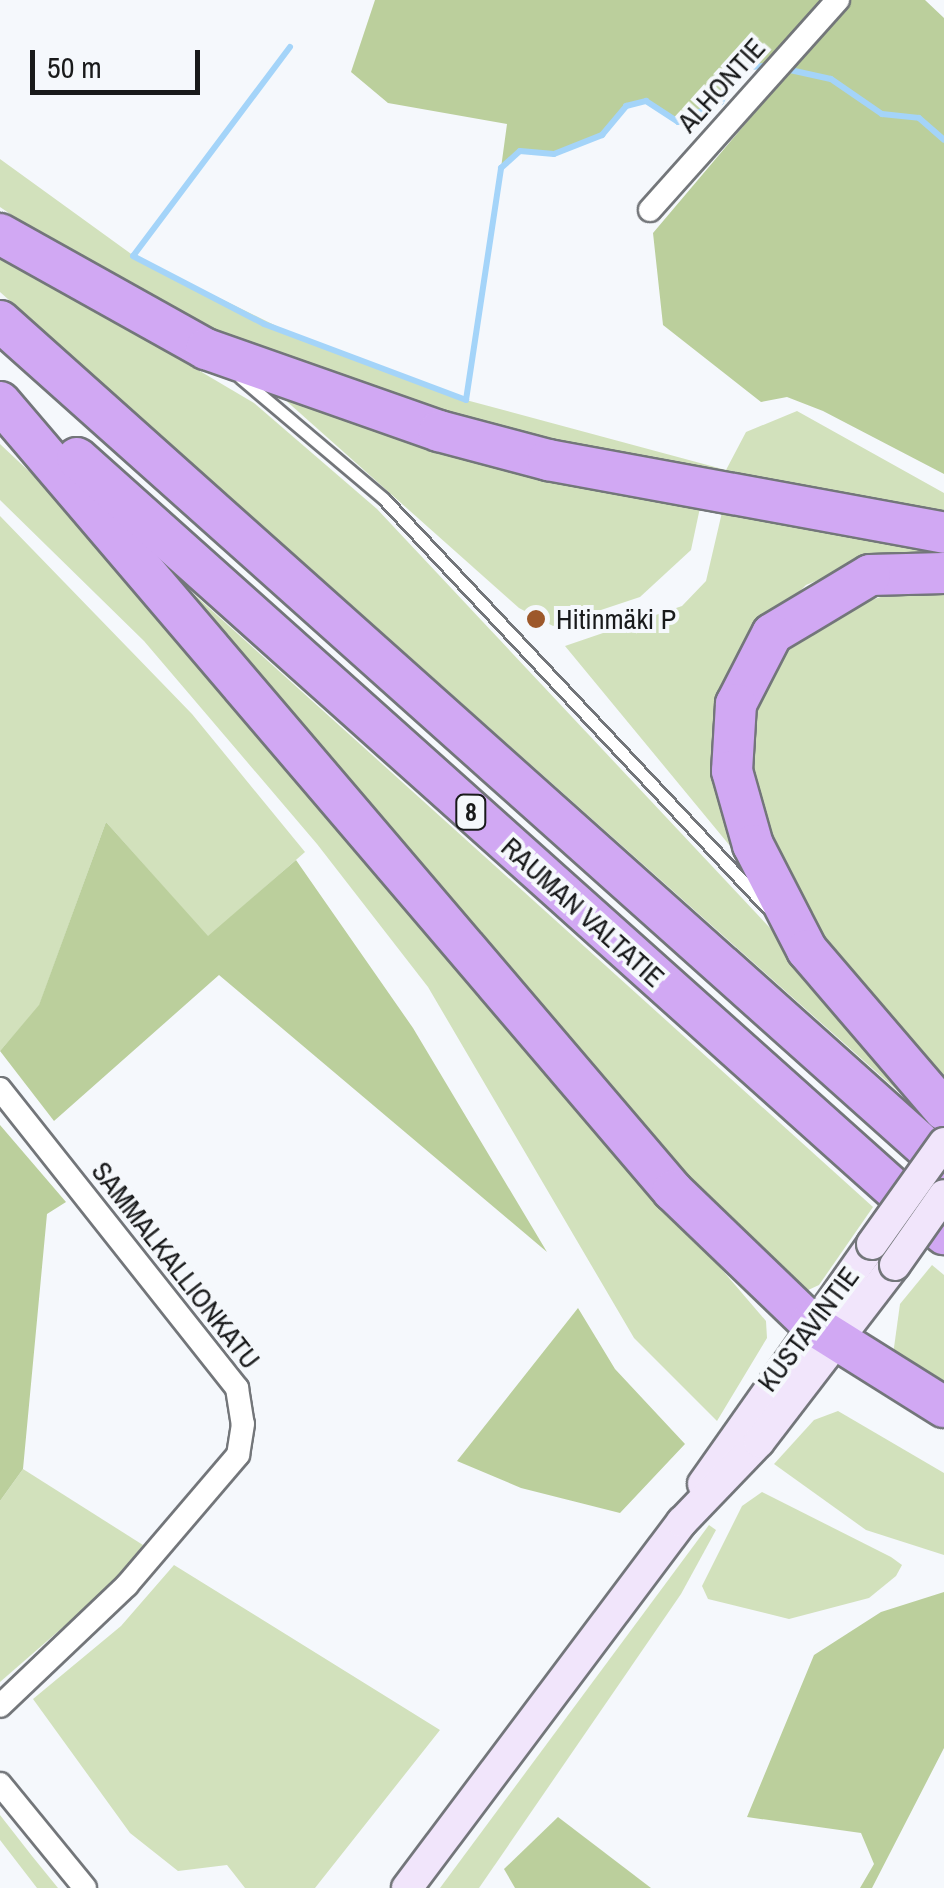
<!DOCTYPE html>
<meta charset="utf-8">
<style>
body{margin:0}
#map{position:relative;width:944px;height:1888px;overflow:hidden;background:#f5f8fc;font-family:"Archivo Narrow",sans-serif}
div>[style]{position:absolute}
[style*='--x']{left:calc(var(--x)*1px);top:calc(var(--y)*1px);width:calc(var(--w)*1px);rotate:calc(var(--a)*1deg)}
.green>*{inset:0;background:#d2e1bc}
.forest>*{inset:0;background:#bbcf9c}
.stream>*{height:6px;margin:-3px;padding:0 3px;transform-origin:3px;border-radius:3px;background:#a4d4f9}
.roads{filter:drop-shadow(2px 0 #73767a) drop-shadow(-2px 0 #73767a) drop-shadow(0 2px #73767a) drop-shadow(0 -2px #73767a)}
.service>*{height:11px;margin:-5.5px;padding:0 5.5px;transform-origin:5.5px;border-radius:5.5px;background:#fff}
.minor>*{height:22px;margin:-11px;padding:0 11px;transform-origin:11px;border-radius:11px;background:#fff}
.secondary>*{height:30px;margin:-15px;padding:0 15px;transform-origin:15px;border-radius:15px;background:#f1e5fb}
.motorway>*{height:40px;margin:-20px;padding:0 20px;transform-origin:20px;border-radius:20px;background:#d1a8f3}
.bridges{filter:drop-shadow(2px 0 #73767a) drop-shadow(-2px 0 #73767a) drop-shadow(0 2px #73767a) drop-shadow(0 -2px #73767a)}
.secondary-bridge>*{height:30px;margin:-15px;padding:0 15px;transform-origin:15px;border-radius:15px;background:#f1e5fb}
.dots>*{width:28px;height:28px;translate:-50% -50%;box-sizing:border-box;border:5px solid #f5f8fc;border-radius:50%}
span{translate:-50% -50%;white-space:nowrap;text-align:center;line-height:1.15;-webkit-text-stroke:8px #f5f8fc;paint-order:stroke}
.shield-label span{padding:2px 8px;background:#f5f8fc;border:2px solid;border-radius:8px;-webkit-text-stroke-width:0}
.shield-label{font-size:25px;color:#191a1b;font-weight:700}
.street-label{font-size:28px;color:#191a1b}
.poi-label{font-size:28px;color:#191a1b}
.left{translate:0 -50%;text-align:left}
.scale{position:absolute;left:30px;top:50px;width:170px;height:45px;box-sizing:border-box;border:5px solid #191a1b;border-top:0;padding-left:12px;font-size:30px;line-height:35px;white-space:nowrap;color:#191a1b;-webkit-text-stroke:8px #f5f8fc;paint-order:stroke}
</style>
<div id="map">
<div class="green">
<i style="clip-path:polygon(0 159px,134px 256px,303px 339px,466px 400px,726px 470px,746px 432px,797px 411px,944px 493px,944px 515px,463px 421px,243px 347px,103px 277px,0 207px)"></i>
<i style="clip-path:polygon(0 253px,254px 403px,377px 509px,786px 945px,928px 1118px,0 292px)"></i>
<i style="clip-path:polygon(274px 390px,701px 503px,691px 550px,640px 597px,553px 626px,519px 608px)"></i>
<i style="clip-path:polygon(0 444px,69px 509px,766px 1321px,767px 1338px,717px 1421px,634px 1338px,428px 987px,317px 844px,144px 641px,0 500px)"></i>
<i style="clip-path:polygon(723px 508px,944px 542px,944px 554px,871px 558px,806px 585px,749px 642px,754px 875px,565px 646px,682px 606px,706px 581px)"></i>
<i style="clip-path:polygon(0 516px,192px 714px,305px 852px,208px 937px,106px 822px,39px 1006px,0 1051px)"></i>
<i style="clip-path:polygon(166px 569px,873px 1207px,819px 1285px,806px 1291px,686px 1180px)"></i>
<i style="clip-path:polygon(896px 592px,944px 594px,944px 1082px,825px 949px,764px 836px,746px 760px,760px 676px,807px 621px)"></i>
<i style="clip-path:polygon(932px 1265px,944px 1275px,944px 1392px,892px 1362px,900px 1304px)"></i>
<i style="clip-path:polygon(838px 1411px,944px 1473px,944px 1555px,866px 1530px,774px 1464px,814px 1420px)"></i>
<i style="clip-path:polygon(23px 1469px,143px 1545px,115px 1582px,0 1682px,0 1501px)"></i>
<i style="clip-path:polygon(762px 1492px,891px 1557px,902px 1565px,896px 1576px,869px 1598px,789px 1619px,708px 1599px,702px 1586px,742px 1506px)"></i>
<i style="clip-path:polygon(709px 1525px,716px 1530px,681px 1594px,479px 1888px,440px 1888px)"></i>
<i style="clip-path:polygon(174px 1565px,440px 1730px,315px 1888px,245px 1888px,227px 1865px,178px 1871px,130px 1833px,33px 1699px,121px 1626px)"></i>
<i style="clip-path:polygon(0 1815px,32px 1856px,58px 1888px,37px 1888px,0 1840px)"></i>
</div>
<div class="forest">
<i style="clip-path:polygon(375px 0,824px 0,763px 67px,737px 68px,721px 102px,678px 122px,646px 101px,627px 106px,602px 135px,554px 154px,520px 151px,501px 168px,507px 124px,388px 103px,351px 72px)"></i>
<i style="clip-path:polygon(850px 0,925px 0,944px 18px,944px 474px,823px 411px,787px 397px,761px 402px,663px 325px,653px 233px)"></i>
<i style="clip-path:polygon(106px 822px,208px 936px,296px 860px,413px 1028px,547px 1252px,219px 975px,54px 1121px,0 1051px,39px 1005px)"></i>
<i style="clip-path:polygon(0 1125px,66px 1202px,47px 1214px,23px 1469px,0 1501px)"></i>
<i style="clip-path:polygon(578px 1308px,615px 1369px,685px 1444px,620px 1513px,521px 1488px,457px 1461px)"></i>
<i style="clip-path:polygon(944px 1592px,944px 1748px,872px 1888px,860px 1888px,874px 1864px,861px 1833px,747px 1817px,814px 1655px,881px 1612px)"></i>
<i style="clip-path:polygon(558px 1817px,651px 1888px,515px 1888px,504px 1869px)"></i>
</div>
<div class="stream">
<i style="--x:290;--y:47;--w:261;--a:126.9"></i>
<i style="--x:133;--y:256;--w:148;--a:27.4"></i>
<i style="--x:264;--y:324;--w:216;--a:20.6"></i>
<i style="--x:466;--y:400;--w:235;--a:-81.4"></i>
<i style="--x:501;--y:168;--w:25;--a:-42"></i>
<i style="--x:520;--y:151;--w:34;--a:5"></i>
<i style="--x:554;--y:154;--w:52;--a:-21.6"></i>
<i style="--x:602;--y:135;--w:38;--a:-50"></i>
<i style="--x:626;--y:106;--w:21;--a:-14"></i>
<i style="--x:646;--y:101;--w:38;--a:33"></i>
<i style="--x:678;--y:122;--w:47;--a:-24.9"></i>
<i style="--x:721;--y:102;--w:38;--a:-65"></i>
<i style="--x:737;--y:68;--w:32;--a:-4"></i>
<i style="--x:781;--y:68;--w:51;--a:12.4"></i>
<i style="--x:831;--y:79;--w:62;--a:34.5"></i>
<i style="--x:882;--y:114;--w:37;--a:6"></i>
<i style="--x:919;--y:118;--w:33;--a:41"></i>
</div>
<div class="roads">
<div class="service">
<i style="--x:241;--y:378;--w:186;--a:40.2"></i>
<i style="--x:383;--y:498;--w:561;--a:46.81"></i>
</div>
<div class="minor">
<i style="--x:650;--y:210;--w:282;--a:-48.2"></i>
<i style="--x:0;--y:1089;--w:382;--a:51.6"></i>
<i style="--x:237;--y:1388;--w:36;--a:81"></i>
<i style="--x:243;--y:1424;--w:31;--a:99"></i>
<i style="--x:238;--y:1455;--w:171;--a:130.5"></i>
<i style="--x:127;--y:1585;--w:175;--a:136.4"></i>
<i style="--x:0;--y:1784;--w:134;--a:50.7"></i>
</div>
<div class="secondary">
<i style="--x:703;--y:1484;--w:294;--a:-54.8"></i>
<i style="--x:407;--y:1888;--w:458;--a:-53.1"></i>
<i style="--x:682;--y:1522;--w:111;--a:-46.1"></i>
<i style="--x:759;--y:1442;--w:223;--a:-52.5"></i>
</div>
<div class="motorway">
<i style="--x:0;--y:234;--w:236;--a:29.2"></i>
<i style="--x:206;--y:349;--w:247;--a:19.4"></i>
<i style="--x:439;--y:431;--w:113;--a:14.9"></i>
<i style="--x:548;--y:460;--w:403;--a:10.4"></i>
<i style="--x:0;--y:321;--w:1266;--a:41.77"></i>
<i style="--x:0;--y:402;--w:1037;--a:49.54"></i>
<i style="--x:673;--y:1191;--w:190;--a:43.9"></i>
<i style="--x:810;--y:1323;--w:158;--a:32.1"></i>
<i style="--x:77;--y:458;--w:1164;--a:41.83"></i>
<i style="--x:944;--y:573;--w:74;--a:178.5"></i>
<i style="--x:870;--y:575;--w:114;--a:149"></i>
<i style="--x:772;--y:634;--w:79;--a:117.2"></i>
<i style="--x:736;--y:704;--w:67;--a:93.4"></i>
<i style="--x:732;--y:771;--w:77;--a:74.2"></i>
<i style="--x:753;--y:845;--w:118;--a:62.8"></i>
<i style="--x:807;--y:950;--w:211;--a:49.4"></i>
</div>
</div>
<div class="bridges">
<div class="secondary-bridge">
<i style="--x:872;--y:1244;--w:124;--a:-54.5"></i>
<i style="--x:895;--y:1265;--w:85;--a:-55"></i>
</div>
</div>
<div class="dots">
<i style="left:536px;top:619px;background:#9d582b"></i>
</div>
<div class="shield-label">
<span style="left:471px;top:812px">8</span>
</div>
<div class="street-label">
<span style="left:721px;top:85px;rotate:-48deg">ALHONTIE</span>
<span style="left:583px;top:912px;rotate:42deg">RAUMAN VALTATIE</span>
<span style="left:176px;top:1265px;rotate:52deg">SAMMALKALLIONKATU</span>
<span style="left:808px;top:1329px;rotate:-53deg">KUSTAVINTIE</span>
</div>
<div class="poi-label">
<span class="left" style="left:556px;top:619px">Hitinmäki P</span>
</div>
<div class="scale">50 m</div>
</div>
